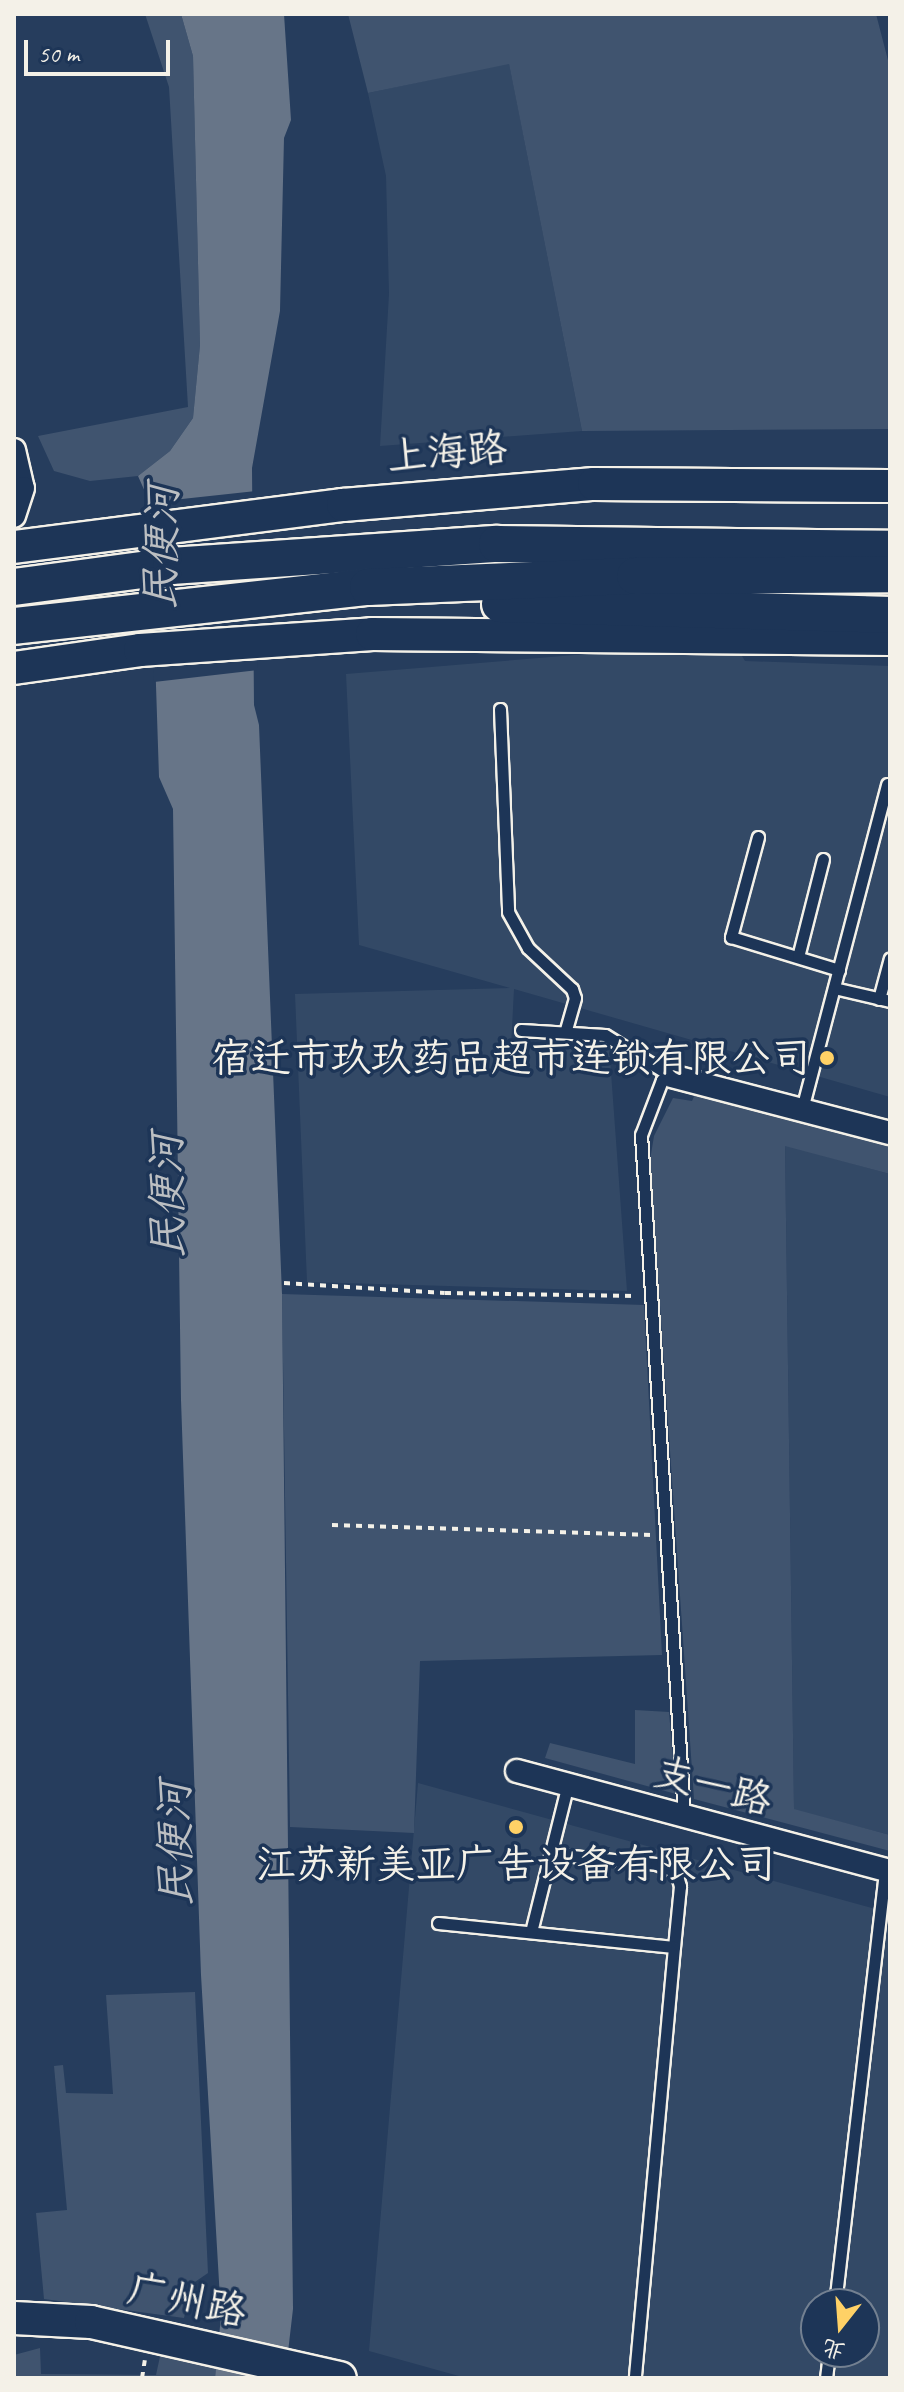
<!DOCTYPE html>
<meta charset="utf-8">
<style>
body{margin:0}
#map{position:relative;width:904px;height:2392px;overflow:hidden;background:#263d5d;font-family:Caveat,"LXGW WenKai TC",sans-serif}
div>[style]{position:absolute}
[style*='--x']{left:calc(var(--x)*1px);top:calc(var(--y)*1px);width:calc(var(--w)*1px);rotate:calc(var(--a)*1deg)}
.built>*{inset:0;background:#334966}
.green>*{inset:0;background:#40546f}
.water>*{inset:0;background:#677588}
.pier>*{inset:0;background:#263d5d}
.path>*{height:4px;margin-top:-2px;transform-origin:0;background:repeating-linear-gradient(90deg,#f4f1e8 0 6px,transparent 0 12px)}
.roads{filter:drop-shadow(2px 0 #f4f1e8) drop-shadow(-2px 0 #f4f1e8) drop-shadow(0 2px #f4f1e8) drop-shadow(0 -2px #f4f1e8)}
.service>*{height:11px;margin:-5.5px;padding:0 5.5px;transform-origin:5.5px;border-radius:5.5px;background:#1d3557}
.minor>*{height:22px;margin:-11px;padding:0 11px;transform-origin:11px;border-radius:11px;background:#1d3557}
.secondary>*{height:32px;margin:-16px;padding:0 16px;transform-origin:16px;border-radius:16px;background:#1d3557}
.trunk>*{height:36px;margin:-18px;padding:0 18px;transform-origin:18px;border-radius:18px;background:#1d3557}
.dots>*{width:22px;height:22px;translate:-50% -50%;box-sizing:border-box;border:4px solid #1d3557;border-radius:50%}
span{translate:-50% -50%;white-space:nowrap;text-align:center;line-height:1.15;-webkit-text-stroke:7px #1d3557;paint-order:stroke}
.street-label{font-size:40px;color:#f4f1e8}
.poi-label{font-size:40px;color:#f4f1e8}
.right{translate:-100% -50%;text-align:right}
.water-label{font-size:42px;color:#bcbfc2;font-style:italic}
.frame{position:absolute;inset:0;border:16px solid #f4f1e8;pointer-events:none}
.north{position:absolute;left:800px;top:2288px;width:80px;height:80px;box-sizing:border-box;background:#1d3557;border:2px solid #738091;border-radius:50%;rotate:197deg;font-size:22px;font-weight:700;line-height:32px;text-align:center;color:#f4f1e8}
.north::after{content:'';display:block;margin:auto;width:28px;height:36px;background:#ffd166;clip-path:polygon(50% 0,100% 100%,50% 72%,0 100%)}
.scale{position:absolute;left:24px;top:40px;width:146px;height:36px;box-sizing:border-box;border:4px solid #f4f1e8;border-top:0;padding-left:10px;font-size:24px;line-height:28px;white-space:nowrap;color:#f4f1e8;-webkit-text-stroke:6px #1d3557;paint-order:stroke}
</style>
<div id="map">
<div class="built">
<i style="clip-path:polygon(509px 63px,582px 431px,380px 446px,389px 294px,386px 176px,368px 93px)"></i>
<i style="clip-path:polygon(727px 631px,745px 661px,890px 666px,890px 1097px,514px 989px,511px 1047px,609px 1045px,627px 1291px,307px 1282px,295px 994px,510px 988px,359px 945px,346px 674px,587px 654px,586px 640px)"></i>
<i style="clip-path:polygon(785px 1145px,890px 1174px,890px 1835px,794px 1810px)"></i>
<i style="clip-path:polygon(evenodd,418px 1783px,890px 1913px,890px 2378px,466px 2378px,369px 2351px,418px 1783px,816px 2304px,864px 2304px,864px 2352px,816px 2352px,816px 2304px)"></i>
</div>
<div class="green">
<i style="clip-path:polygon(145px 14px,181px 14px,193px 56px,200px 345px,193px 418px,170px 451px,138px 476px,90px 481px,54px 471px,38px 436px,188px 407px,169px 87px)"></i>
<i style="clip-path:polygon(348px 14px,876px 14px,890px 68px,890px 429px,582px 431px,509px 64px,368px 93px)"></i>
<i style="clip-path:polygon(697px 1090px,890px 1145px,890px 1174px,785px 1146px,794px 1809px,890px 1835px,890px 1851px,694px 1799px,650px 1160px,654px 1136px,673px 1098px,692px 1101px)"></i>
<i style="clip-path:polygon(282px 1294px,644px 1305px,662px 1655px,420px 1661px,414px 1833px,290px 1827px)"></i>
<i style="clip-path:polygon(635px 1710px,669px 1712px,676px 1794px,545px 1758px,550px 1743px,635px 1764px)"></i>
<i style="clip-path:polygon(195px 1992px,208px 2273px,192px 2284px,184px 2318px,44px 2299px,36px 2213px,67px 2210px,54px 2066px,63px 2065px,66px 2093px,113px 2094px,106px 1995px)"></i>
<i style="clip-path:polygon(162px 2347px,217px 2358px,215px 2378px,14px 2378px,14px 2355px,40px 2348px,41px 2374px,156px 2375px)"></i>
</div>
<div class="water">
<i style="clip-path:polygon(181px 14px,284px 14px,291px 120px,284px 138px,280px 311px,252px 468px,254px 705px,259px 725px,282px 1294px,293px 2309px,285px 2378px,215px 2378px,221px 2316px,201px 1975px,181px 1400px,173px 809px,159px 777px,150px 503px,138px 476px,170px 451px,193px 418px,200px 345px,193px 56px)"></i>
</div>
<div class="pier">
<i style="clip-path:polygon(256px 491px,258px 670px,154px 682px,145px 503px)"></i>
</div>
<div class="path">
<i style="--x:284;--y:1283;--w:161;--a:3.6"></i>
<i style="--x:445;--y:1293;--w:192;--a:0.9"></i>
<i style="--x:332;--y:1525;--w:320;--a:1.8"></i>
<i style="--x:142;--y:2378;--w:18;--a:-81"></i>
</div>
<div class="roads">
<div class="service">
<i style="--x:500;--y:709;--w:203;--a:87.7"></i>
<i style="--x:508;--y:912;--w:41;--a:60.9"></i>
<i style="--x:528;--y:948;--w:60;--a:43"></i>
<i style="--x:572;--y:989;--w:9;--a:72"></i>
<i style="--x:575;--y:998;--w:35;--a:106"></i>
<i style="--x:758;--y:837;--w:104;--a:105.1"></i>
<i style="--x:731;--y:937;--w:113;--a:17"></i>
<i style="--x:798;--y:957;--w:101;--a:-75.7"></i>
<i style="--x:834;--y:988;--w:57;--a:13.1"></i>
<i style="--x:879;--y:999;--w:42;--a:-75"></i>
<i style="--x:521;--y:1030;--w:84;--a:3.4"></i>
<i style="--x:605;--y:1035;--w:78;--a:31.8"></i>
<i style="--x:671;--y:1076;--w:10;--a:156"></i>
<i style="--x:662;--y:1080;--w:59;--a:110.9"></i>
<i style="--x:641;--y:1135;--w:681;--a:86.38"></i>
<i style="--x:802;--y:1109;--w:336;--a:-75.3"></i>
<i style="--x:551;--y:1854;--w:105;--a:5.4"></i>
<i style="--x:656;--y:1864;--w:22;--a:22"></i>
<i style="--x:676;--y:1872;--w:15;--a:74"></i>
<i style="--x:680;--y:1886;--w:61;--a:95.6"></i>
<i style="--x:438;--y:1923;--w:237;--a:5.8"></i>
<i style="--x:674;--y:1947;--w:433;--a:95.2"></i>
<i style="--x:531;--y:1932;--w:153;--a:-76"></i>
<i style="--x:835;--y:2304;--w:438;--a:-83.4"></i>
<i style="--x:826;--y:2378;--w:26;--a:-83"></i>
</div>
<div class="minor">
<i style="--x:14;--y:450;--w:39;--a:77"></i>
<i style="--x:23;--y:488;--w:29;--a:108"></i>
<i style="--x:671;--y:1076;--w:226;--a:14.6"></i>
<i style="--x:517;--y:1771;--w:386;--a:15"></i>
</div>
<div class="secondary">
<i style="--x:14;--y:547;--w:332;--a:-7.3"></i>
<i style="--x:343;--y:505;--w:252;--a:-4.8"></i>
<i style="--x:594;--y:484;--w:296;--a:0.4"></i>
<i style="--x:14;--y:668;--w:127;--a:-8.1"></i>
<i style="--x:140;--y:650;--w:233;--a:-3.9"></i>
<i style="--x:372;--y:634;--w:518;--a:0.55"></i>
<i style="--x:14;--y:2318;--w:77;--a:3"></i>
<i style="--x:91;--y:2322;--w:255;--a:12.7"></i>
</div>
<div class="trunk">
<i style="--x:14;--y:587;--w:158;--a:-7.6"></i>
<i style="--x:171;--y:566;--w:327;--a:-3.9"></i>
<i style="--x:497;--y:544;--w:393;--a:0.7"></i>
<i style="--x:500;--y:604;--w:390;--a:1.6"></i>
<i style="--x:14;--y:626;--w:356;--a:-6.3"></i>
<i style="--x:368;--y:587;--w:267;--a:-2.4"></i>
<i style="--x:635;--y:576;--w:255;--a:-0.4"></i>
</div>
</div>
<div class="dots">
<i style="left:827px;top:1058px;background:#ffd166"></i>
<i style="left:516px;top:1827px;background:#ffd166"></i>
</div>
<div class="street-label">
<span style="left:447px;top:452px;rotate:-5deg">上海路</span>
<span style="left:713px;top:1786px;rotate:15deg">支一路</span>
<span style="left:187px;top:2300px;rotate:12deg">广州路</span>
</div>
<div class="poi-label">
<span class="right" style="left:811px;top:1058px">宿迁市玖玖药品超市连锁有限公司</span>
<span style="left:516px;top:1864px">江苏新美亚广告设备有限公司</span>
</div>
<div class="water-label">
<span style="left:162px;top:547px;rotate:-89deg">民便河</span>
<span style="left:168px;top:1196px;rotate:-91deg">民便河</span>
<span style="left:176px;top:1844px;rotate:-91deg">民便河</span>
</div>
<div class="frame"></div>
<div class="north">北</div>
<div class="scale">50 m</div>
</div>
